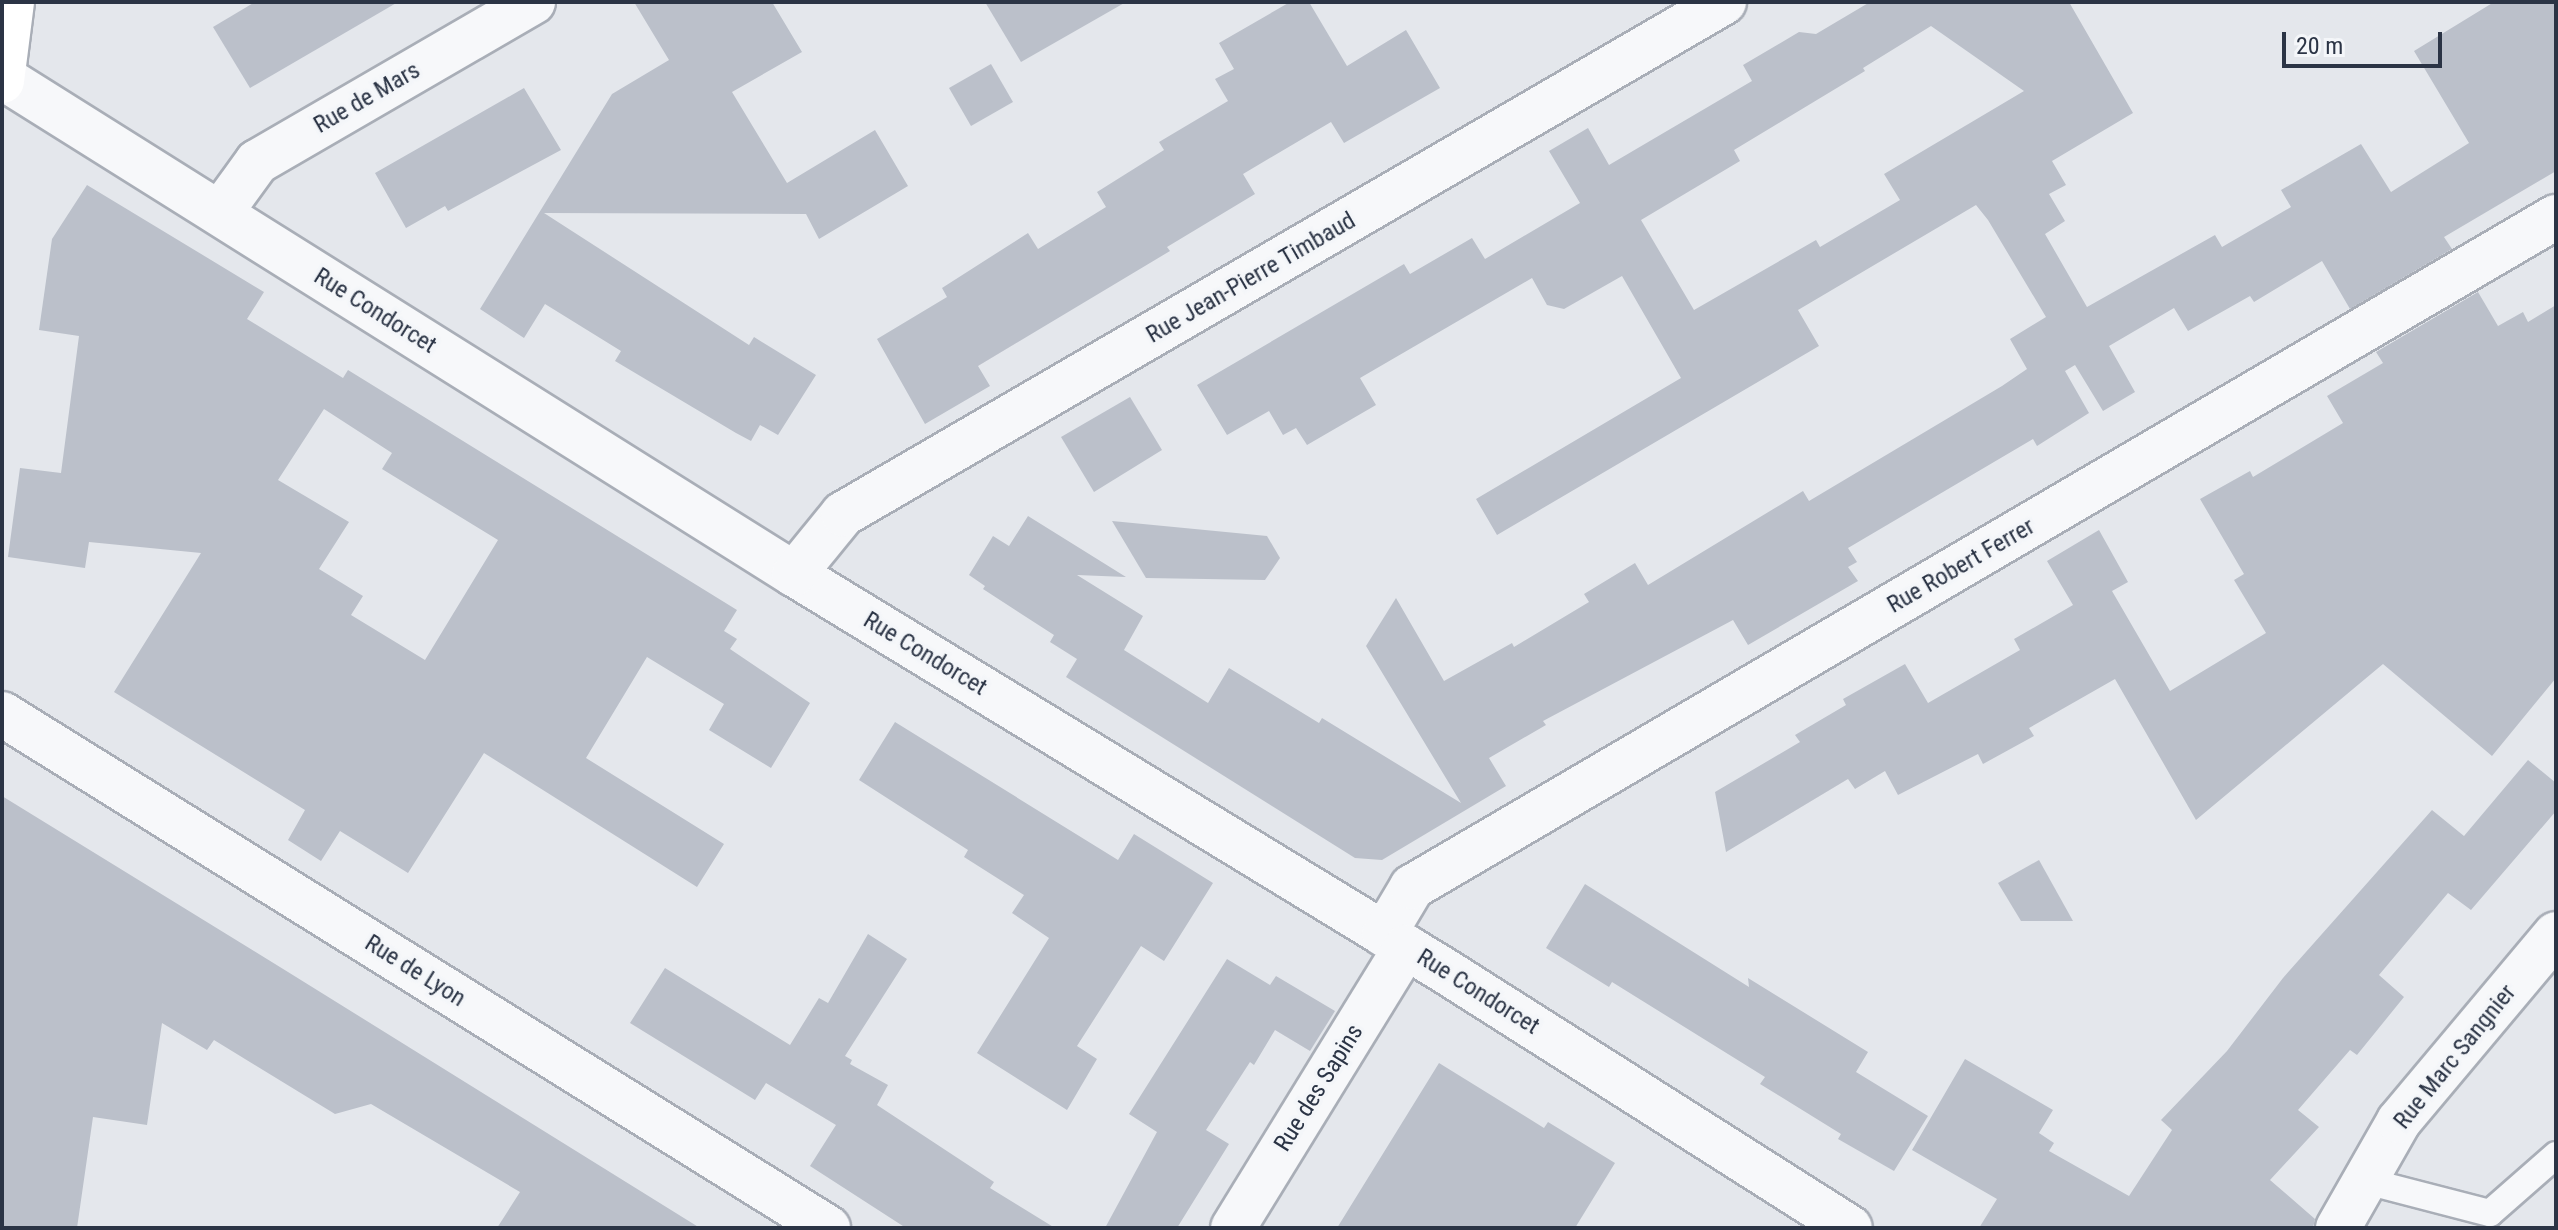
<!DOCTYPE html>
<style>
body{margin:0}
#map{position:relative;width:2558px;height:1230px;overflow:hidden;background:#e4e7ec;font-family:"Roboto Condensed",sans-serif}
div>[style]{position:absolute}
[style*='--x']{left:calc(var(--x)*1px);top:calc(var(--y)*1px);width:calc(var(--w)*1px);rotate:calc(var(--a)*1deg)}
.building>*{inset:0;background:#bbc0ca}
.roads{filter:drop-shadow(2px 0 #a9aeb7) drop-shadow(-2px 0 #a9aeb7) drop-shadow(0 2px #a9aeb7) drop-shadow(0 -2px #a9aeb7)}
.lane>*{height:26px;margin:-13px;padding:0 13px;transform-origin:13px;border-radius:13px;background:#f7f8fa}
.street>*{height:44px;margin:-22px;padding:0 22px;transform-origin:22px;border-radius:22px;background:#f7f8fa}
.secondary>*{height:44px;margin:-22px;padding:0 22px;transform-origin:22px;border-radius:22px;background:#fff}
span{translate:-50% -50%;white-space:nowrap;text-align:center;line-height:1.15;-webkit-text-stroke:7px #f4f6f9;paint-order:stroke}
.street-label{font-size:24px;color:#2b3445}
.frame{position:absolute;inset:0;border:4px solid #2b3445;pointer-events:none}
.scale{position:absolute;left:2282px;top:32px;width:160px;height:36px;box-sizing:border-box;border:4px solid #2b3445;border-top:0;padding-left:10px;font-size:24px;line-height:28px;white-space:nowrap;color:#2b3445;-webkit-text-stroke:6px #f4f6f9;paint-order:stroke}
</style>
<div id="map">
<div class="building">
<i style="clip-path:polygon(255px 2px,398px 2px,250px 88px,213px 27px)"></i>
<i style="clip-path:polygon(634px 2px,772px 2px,802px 52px,732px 92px,787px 183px,875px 130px,908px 186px,819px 239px,806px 214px,544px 213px,749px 345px,754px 337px,816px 375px,778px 435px,760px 425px,751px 441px,736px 433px,615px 361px,621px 351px,545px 304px,524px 338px,480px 309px,612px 94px,669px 60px)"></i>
<i style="clip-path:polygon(985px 2px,1126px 2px,1021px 62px)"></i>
<i style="clip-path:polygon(1290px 2px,1309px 2px,1347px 66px,1406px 30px,1440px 88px,1344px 143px,1331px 122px,1243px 174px,1255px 194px,1167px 247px,1170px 251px,978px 366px,990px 386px,925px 424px,877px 339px,947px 297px,942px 288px,1028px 233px,1038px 249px,1106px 207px,1097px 192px,1164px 150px,1159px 142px,1228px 101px,1215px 79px,1234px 69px,1219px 43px)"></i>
<i style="clip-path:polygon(evenodd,1870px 2px,2069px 2px,2133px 113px,2052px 161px,2066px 185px,2049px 194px,2065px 221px,2045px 234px,2087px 307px,2215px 235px,2222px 247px,2291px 207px,2281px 190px,2361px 144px,2391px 192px,2469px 143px,2414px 51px,2494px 2px,2556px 2px,2556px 171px,2444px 237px,2452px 249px,2350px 309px,2322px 261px,2254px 302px,2250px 296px,2188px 331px,2174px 308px,2109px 346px,2135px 392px,2103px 411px,2075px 365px,2065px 371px,2089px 413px,2037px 446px,2033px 439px,1848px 548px,1857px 562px,1848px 567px,1858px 581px,1748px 645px,1733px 620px,1543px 721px,1546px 725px,1489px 758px,1506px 786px,1382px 860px,1355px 858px,1066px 677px,1077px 659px,1050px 642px,1054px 635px,983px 589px,985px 586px,969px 575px,993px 536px,1009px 546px,1028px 516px,1126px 577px,1077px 575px,1143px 616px,1124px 650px,1208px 703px,1229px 668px,1319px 723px,1322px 718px,1461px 803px,1366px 646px,1396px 598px,1444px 681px,1512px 643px,1514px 647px,1589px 602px,1584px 594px,1635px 563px,1648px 585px,1803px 491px,1809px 501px,2002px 386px,2027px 369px,2010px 339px,2046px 317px,1988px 220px,1976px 205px,1798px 310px,1819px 346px,1497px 535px,1476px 499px,1681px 378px,1622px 276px,1564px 309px,1547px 305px,1532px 278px,1360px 378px,1376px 405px,1307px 445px,1296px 428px,1283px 435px,1269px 411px,1227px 435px,1197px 385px,1404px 264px,1410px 274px,1472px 238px,1485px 259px,1580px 203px,1549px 151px,1588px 128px,1609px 165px,1752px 81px,1743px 65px,1799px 32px,1816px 34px,1870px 2px,1931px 26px,2024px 91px,1884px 174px,1900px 200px,1820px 247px,1816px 240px,1694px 310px,1641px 220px,1740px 161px,1734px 150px,1865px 71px,1863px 68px,1931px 26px)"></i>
<i style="clip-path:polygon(991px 64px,1013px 102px,971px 126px,949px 88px)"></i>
<i style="clip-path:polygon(524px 88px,561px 150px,448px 211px,445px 206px,406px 228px,375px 173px)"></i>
<i style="clip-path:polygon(evenodd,87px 185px,264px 292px,247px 319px,343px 378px,348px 370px,737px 610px,724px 631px,737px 639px,730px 649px,810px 703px,771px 768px,709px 730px,724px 704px,647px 657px,586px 758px,724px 844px,697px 887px,484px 753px,408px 873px,340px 831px,321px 861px,288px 840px,305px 810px,114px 692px,201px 553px,89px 542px,85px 568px,8px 557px,20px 468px,61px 473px,79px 336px,39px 330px,52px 239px,87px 185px,324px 409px,392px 453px,382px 469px,498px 540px,425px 660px,351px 615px,363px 596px,319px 569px,349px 522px,278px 480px,324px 409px)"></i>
<i style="clip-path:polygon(2478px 292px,2498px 326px,2523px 312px,2528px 322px,2556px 305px,2556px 678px,2492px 756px,2383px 664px,2196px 820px,2115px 679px,2029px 728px,2034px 736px,1983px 764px,1978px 754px,1898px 795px,1885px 771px,1855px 789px,1848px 779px,1726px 852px,1715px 792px,1800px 742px,1795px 735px,1846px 705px,1843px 699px,1905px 664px,1928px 703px,2020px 650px,2014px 639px,2073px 605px,2047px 561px,2099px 530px,2128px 582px,2112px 591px,2170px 691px,2266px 633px,2234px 580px,2244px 574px,2200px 499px,2250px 471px,2253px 477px,2343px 423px,2327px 396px,2383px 363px,2376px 352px)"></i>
<i style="clip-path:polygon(1130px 397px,1162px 450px,1094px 492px,1061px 437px)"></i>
<i style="clip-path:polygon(1112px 521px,1267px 536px,1280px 558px,1265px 580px,1146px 578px)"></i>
<i style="clip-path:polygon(895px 722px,1118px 860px,1134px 834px,1213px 883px,1164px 961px,1141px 946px,1077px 1046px,1097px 1059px,1067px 1110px,977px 1053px,1049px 938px,1012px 913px,1024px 895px,964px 857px,968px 850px,859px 780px)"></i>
<i style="clip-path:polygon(2528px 760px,2556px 783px,2556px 811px,2471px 910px,2448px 893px,2379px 975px,2404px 997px,2357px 1055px,2350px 1050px,2298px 1110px,2319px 1127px,2270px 1180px,2315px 1219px,2313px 1228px,1979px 1228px,1997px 1199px,1912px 1150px,1965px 1059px,2053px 1110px,2039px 1133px,2054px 1143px,2049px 1151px,2129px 1196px,2172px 1130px,2161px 1120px,2227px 1051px,2283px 978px,2432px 810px,2464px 836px)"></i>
<i style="clip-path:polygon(2px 796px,288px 972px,700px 1228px,497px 1228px,520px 1192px,371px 1104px,335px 1114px,214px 1040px,207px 1050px,162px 1023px,147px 1125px,93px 1117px,77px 1228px,2px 1228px)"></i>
<i style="clip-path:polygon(2039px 860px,2073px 921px,2021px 921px,1998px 883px)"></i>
<i style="clip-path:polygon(1585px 884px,1749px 987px,1748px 978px,1868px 1052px,1856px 1072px,1928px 1116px,1894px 1171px,1838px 1139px,1841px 1134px,1760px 1084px,1765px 1077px,1612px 982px,1609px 987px,1546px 948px)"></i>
<i style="clip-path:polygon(868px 934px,907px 959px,845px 1056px,852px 1060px,850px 1064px,888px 1085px,877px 1105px,994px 1182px,990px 1188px,1055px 1228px,906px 1228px,810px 1166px,836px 1125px,766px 1083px,755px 1100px,630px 1023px,665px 968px,790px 1045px,819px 998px,828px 1003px)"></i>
<i style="clip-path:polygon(1227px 959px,1270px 985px,1276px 976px,1335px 1011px,1310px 1051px,1275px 1030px,1254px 1065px,1250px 1062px,1206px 1130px,1229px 1144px,1177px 1228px,1105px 1228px,1157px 1132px,1129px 1114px)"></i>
<i style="clip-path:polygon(1439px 1063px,1544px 1128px,1548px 1122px,1615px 1163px,1575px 1228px,1337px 1228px)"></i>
</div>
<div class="roads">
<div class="lane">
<i style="--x:2366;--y:1181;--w:128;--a:14.5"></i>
<i style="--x:2490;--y:1213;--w:88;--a:-41.3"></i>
</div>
<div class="street">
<i style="--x:2;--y:77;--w:935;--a:32.11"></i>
<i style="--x:794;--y:574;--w:759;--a:31.37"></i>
<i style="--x:1442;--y:969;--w:483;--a:32.4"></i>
<i style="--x:220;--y:213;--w:63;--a:-54"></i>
<i style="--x:257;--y:162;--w:319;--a:-30.1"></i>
<i style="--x:794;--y:574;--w:77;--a:-50.8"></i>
<i style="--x:843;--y:514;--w:1019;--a:-30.16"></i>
<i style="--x:2;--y:714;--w:973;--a:31.89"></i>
<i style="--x:1384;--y:934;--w:55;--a:-59.2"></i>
<i style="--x:1412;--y:887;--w:1326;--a:-30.36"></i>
<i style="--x:1233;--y:1228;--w:330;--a:-58.4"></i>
<i style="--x:2338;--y:1228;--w:123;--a:-60.3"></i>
<i style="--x:2399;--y:1121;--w:244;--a:-50"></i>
</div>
<div class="secondary">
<i style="--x:2;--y:81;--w:80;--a:-82.8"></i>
</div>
</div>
<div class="street-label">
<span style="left:367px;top:98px;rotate:-30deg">Rue de Mars</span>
<span style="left:1251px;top:278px;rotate:-30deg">Rue Jean-Pierre Timbaud</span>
<span style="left:375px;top:311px;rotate:32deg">Rue Condorcet</span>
<span style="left:1961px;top:566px;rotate:-30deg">Rue Robert Ferrer</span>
<span style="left:925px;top:654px;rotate:31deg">Rue Condorcet</span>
<span style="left:415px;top:971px;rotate:32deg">Rue de Lyon</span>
<span style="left:1478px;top:992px;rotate:32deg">Rue Condorcet</span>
<span style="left:2455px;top:1057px;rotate:-51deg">Rue Marc Sangnier</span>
<span style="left:1319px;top:1088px;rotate:-58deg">Rue des Sapins</span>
</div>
<div class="frame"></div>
<div class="scale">20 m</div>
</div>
